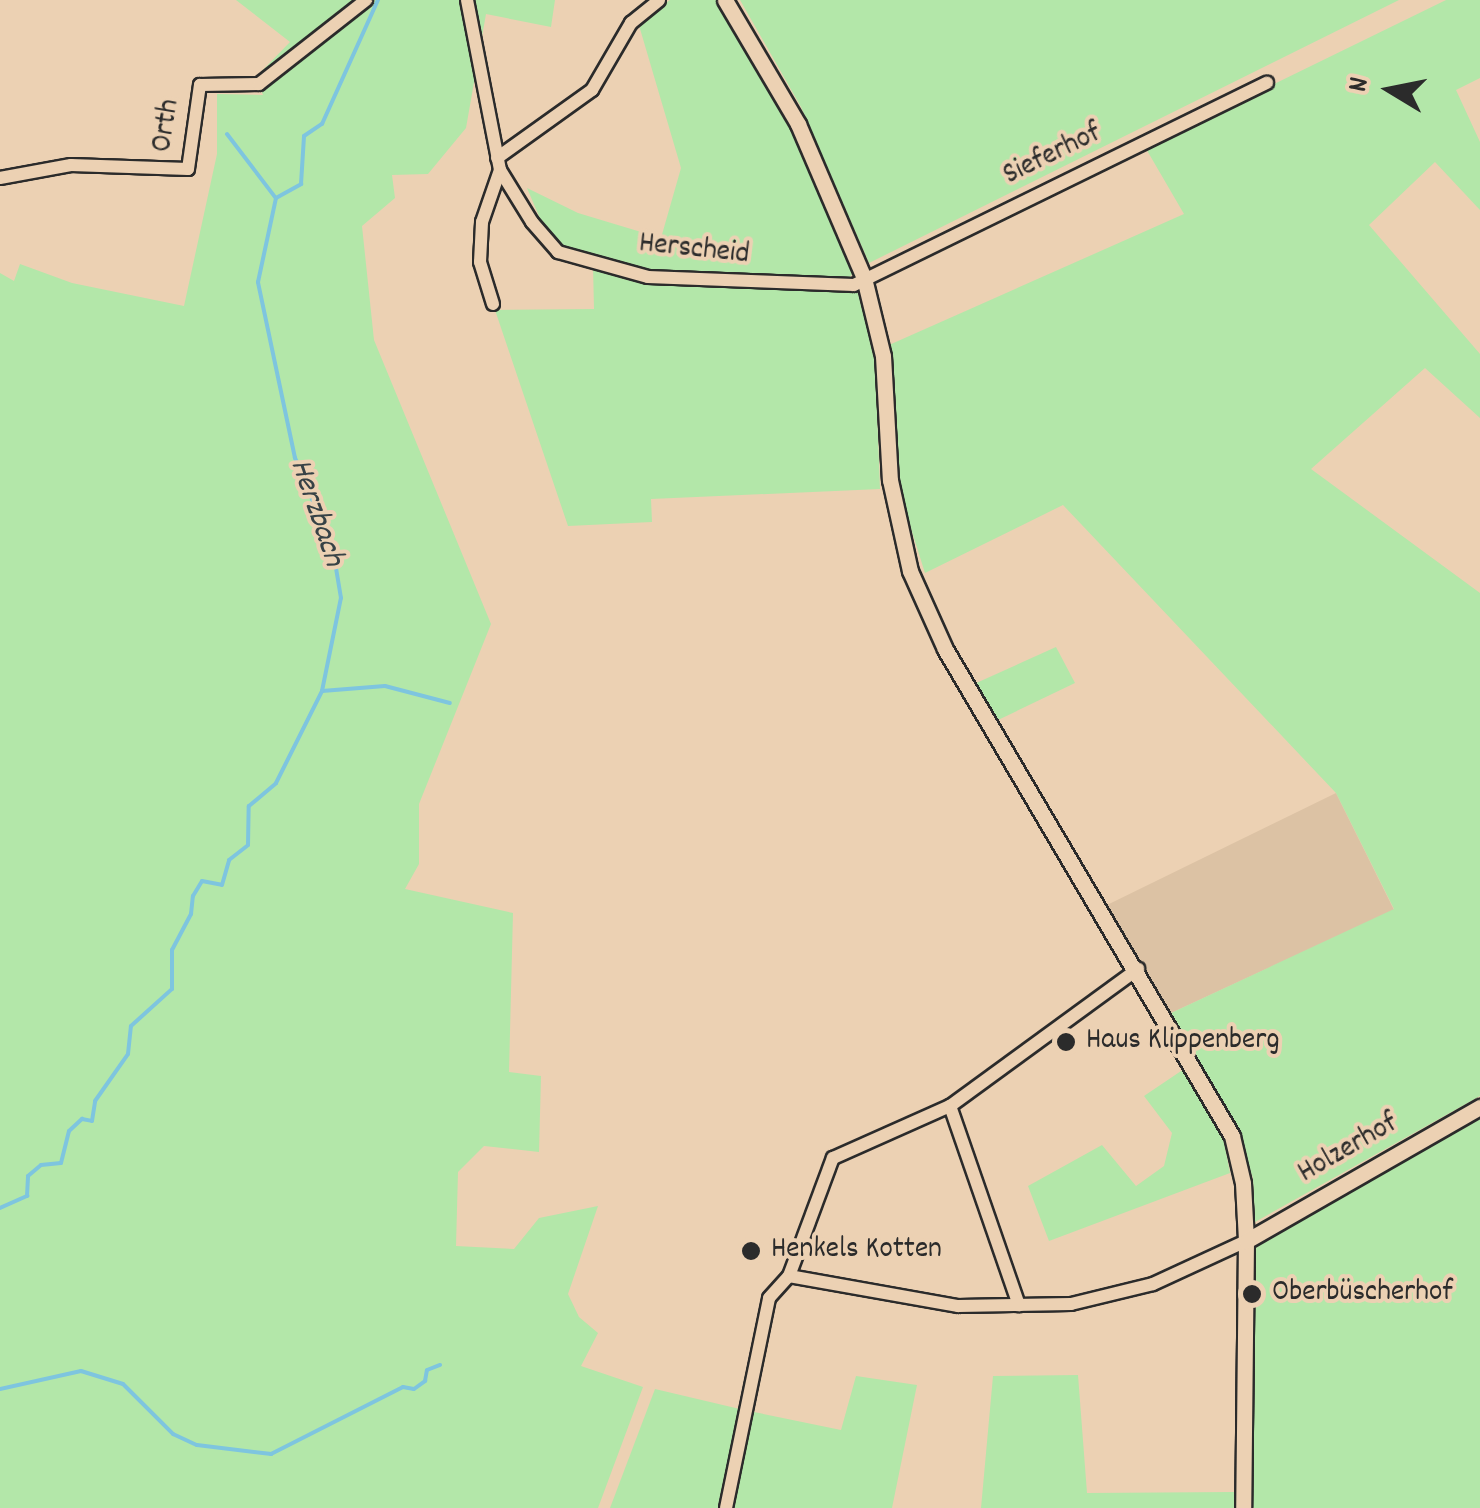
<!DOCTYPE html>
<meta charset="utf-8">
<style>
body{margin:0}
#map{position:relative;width:1480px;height:1508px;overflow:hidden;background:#ecd1b3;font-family:Dekko,sans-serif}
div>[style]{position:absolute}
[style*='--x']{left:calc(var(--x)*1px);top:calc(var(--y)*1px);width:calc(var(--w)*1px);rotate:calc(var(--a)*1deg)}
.built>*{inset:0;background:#dcc2a4}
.green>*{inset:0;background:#b3e7a9}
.stream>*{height:4px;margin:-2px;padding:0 2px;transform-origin:2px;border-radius:2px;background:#7ec5df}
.roads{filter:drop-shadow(2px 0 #2b2b2b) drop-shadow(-2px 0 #2b2b2b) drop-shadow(0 2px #2b2b2b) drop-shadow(0 -2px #2b2b2b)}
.minor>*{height:12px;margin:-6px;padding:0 6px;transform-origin:6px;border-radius:6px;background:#ecd1b3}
.tertiary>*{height:15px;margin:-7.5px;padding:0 7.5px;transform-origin:7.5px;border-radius:7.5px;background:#ecd1b3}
.dots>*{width:28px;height:28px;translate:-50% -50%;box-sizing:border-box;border:5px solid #ecd1b3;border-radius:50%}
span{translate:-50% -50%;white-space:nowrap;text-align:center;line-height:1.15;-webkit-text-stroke:8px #ecd1b3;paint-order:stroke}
.street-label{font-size:30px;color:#2b2b2b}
.poi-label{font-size:30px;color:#2b2b2b}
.left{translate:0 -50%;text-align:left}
.water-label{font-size:32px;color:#374246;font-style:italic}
.north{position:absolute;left:1340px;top:40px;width:100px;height:100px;-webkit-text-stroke:8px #ecd1b3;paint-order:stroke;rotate:280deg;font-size:28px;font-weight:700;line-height:40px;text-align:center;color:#2b2b2b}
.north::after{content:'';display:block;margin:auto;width:35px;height:45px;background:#2b2b2b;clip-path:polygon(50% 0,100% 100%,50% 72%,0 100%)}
</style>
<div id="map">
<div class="built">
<i style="clip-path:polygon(1336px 793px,1394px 910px,1171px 1013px,1107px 905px)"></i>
</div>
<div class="green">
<i style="clip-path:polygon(236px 0,555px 0,551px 27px,486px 14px,466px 128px,428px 174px,392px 175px,395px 198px,362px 226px,374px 340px,491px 624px,419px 804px,419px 864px,405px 889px,513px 913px,509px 1072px,541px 1076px,539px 1152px,484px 1146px,458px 1172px,456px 1246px,514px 1249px,539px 1218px,598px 1206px,568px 1294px,579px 1317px,598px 1333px,581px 1366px,643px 1387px,598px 1508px,0 1508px,0 273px,14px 281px,20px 264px,72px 283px,184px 306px,217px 154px,217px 94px,263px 95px,256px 77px,290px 42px)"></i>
<i style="clip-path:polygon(670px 0,717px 0,793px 129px,853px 273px,847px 281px,653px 272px,565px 247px,547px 235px,527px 188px,578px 213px,661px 238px,681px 168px,638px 22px)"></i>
<i style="clip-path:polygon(740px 0,1399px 0,869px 263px,801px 107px)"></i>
<i style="clip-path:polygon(1446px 0,1480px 0,1480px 78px,1456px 90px,1480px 142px,1480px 210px,1435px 162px,1369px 225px,1480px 354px,1480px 418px,1425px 368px,1311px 469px,1480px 593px,1480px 1096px,1255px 1222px,1253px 1178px,1238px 1138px,1171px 1013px,1394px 909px,1336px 793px,1063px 505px,925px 573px,901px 497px,889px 345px,1184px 214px,1145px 147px)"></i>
<i style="clip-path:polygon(593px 266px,650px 283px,858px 293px,875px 356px,880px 489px,651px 499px,652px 522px,568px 526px,495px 310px,594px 309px)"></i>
<i style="clip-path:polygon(1056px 647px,1075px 683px,998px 720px,974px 684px)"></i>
<i style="clip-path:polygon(1187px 1067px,1224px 1142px,1230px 1173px,1049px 1241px,1028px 1186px,1102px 1145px,1136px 1186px,1164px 1166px,1172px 1133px,1144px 1096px)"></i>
<i style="clip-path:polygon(1480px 1115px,1480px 1508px,1250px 1508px,1256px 1244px)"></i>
<i style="clip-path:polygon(1078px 1375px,1087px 1493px,1234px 1492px,1235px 1508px,981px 1508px,993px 1376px)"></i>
<i style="clip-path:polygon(856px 1376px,917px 1385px,892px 1508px,730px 1508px,749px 1411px,841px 1430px)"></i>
<i style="clip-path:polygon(655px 1389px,744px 1410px,724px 1508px,610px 1508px)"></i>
</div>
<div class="stream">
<i style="--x:227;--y:134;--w:79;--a:52.7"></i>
<i style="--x:322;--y:691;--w:63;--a:-4.5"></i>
<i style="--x:385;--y:686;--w:67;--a:14.7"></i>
<i style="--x:0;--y:1208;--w:30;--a:-24"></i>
<i style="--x:27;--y:1196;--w:20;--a:-87"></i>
<i style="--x:28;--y:1176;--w:17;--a:-40"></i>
<i style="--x:41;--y:1165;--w:20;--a:-6"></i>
<i style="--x:61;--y:1163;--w:33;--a:-76"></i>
<i style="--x:69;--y:1131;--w:18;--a:-43"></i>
<i style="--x:82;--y:1119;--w:10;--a:11"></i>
<i style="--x:92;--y:1121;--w:20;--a:-81"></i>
<i style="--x:95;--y:1101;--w:57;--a:-54.9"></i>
<i style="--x:128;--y:1054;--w:28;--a:-84"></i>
<i style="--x:131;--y:1026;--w:55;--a:-42.1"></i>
<i style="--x:172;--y:989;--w:39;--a:-90"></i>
<i style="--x:172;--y:950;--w:41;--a:-62.2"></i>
<i style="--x:191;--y:914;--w:18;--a:-84"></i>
<i style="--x:193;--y:896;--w:17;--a:-59"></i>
<i style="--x:202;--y:881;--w:20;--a:11"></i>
<i style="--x:222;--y:885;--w:26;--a:-74"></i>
<i style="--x:229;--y:860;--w:24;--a:-38"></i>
<i style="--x:248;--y:845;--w:39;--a:-89"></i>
<i style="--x:249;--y:806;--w:35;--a:-40"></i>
<i style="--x:276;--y:783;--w:103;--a:-63.4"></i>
<i style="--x:322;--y:691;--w:95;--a:-78.5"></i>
<i style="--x:341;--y:598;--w:49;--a:-99.5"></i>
<i style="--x:333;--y:550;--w:100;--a:-112.4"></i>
<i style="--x:295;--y:458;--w:180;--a:-101.9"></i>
<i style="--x:258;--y:282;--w:86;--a:-77.9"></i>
<i style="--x:276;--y:198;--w:29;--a:-29"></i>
<i style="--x:301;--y:184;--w:48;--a:-86.4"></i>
<i style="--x:304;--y:136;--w:22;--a:-34"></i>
<i style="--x:322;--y:124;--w:136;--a:-65.7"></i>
<i style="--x:0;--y:1389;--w:83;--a:-12.5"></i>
<i style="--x:81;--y:1371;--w:44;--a:17.2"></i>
<i style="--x:123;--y:1384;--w:71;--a:45"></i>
<i style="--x:173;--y:1434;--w:26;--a:25"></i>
<i style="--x:197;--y:1445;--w:75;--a:6.9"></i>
<i style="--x:271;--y:1454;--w:148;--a:-26.9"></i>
<i style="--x:403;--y:1387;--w:11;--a:10"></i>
<i style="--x:414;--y:1389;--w:14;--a:-36"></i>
<i style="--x:425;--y:1381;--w:11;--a:-80"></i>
<i style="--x:427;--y:1370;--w:14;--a:-21"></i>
</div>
<div class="roads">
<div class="minor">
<i style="--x:467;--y:0;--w:173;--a:79"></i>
<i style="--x:500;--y:170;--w:61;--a:58.4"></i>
<i style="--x:532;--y:222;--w:40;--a:49"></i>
<i style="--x:558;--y:252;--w:93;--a:15.5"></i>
<i style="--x:648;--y:277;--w:206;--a:2.2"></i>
<i style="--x:854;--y:285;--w:460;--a:-26.1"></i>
<i style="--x:497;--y:158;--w:117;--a:-35.6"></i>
<i style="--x:592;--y:90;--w:78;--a:-59.8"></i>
<i style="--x:631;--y:23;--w:36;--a:-39"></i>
<i style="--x:0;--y:178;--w:72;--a:-10.4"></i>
<i style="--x:71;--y:165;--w:117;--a:2"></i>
<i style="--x:188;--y:169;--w:85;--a:-81.9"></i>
<i style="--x:200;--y:85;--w:59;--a:-1"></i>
<i style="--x:259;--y:84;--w:136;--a:-38.1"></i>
<i style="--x:493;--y:304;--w:44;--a:-107.2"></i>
<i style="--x:480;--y:262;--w:40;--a:-87.1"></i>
<i style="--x:482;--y:222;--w:55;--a:-70.9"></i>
<i style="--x:950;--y:1106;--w:211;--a:70.9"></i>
<i style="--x:789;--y:1276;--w:172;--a:10.1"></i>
<i style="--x:958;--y:1306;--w:113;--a:-1"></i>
<i style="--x:1071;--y:1304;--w:84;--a:-13.7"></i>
<i style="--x:1153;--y:1284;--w:102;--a:-24.8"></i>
<i style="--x:726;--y:1508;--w:214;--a:-78.4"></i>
<i style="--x:769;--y:1298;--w:30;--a:-48"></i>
<i style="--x:789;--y:1276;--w:126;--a:-69.6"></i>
<i style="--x:833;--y:1158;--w:128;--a:-24"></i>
<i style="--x:950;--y:1106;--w:233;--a:-36.1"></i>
</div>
<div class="tertiary">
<i style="--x:725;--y:0;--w:144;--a:59.5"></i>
<i style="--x:798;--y:124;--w:168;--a:66.8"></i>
<i style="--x:864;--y:278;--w:80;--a:76.3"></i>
<i style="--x:883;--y:356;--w:124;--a:86.8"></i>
<i style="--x:890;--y:480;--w:93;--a:77.6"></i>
<i style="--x:910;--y:571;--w:85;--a:65.8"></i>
<i style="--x:945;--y:649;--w:565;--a:59.49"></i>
<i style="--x:1232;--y:1136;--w:48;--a:76.8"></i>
<i style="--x:1243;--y:1183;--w:58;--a:87"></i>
<i style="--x:1246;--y:1241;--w:267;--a:90.6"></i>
<i style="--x:1246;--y:1241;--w:270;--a:-29.8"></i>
</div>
</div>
<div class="dots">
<i style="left:1066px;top:1042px;background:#2b2b2b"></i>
<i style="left:751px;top:1251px;background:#2b2b2b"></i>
<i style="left:1252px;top:1294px;background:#2b2b2b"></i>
</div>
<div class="street-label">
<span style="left:168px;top:126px;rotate:-81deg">Orth</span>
<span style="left:1053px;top:156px;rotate:-26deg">Sieferhof</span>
<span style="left:694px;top:251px;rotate:6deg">Herscheid</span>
<span style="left:1349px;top:1150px;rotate:-30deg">Holzerhof</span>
</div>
<div class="poi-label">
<span class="left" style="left:1086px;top:1042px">Haus Klippenberg</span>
<span class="left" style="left:771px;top:1251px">Henkels Kotten</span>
<span class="left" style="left:1272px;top:1294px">Oberbüscherhof</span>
</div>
<div class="water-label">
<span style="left:315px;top:513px;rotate:71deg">Herzbach</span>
</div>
<div class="north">N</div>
</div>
